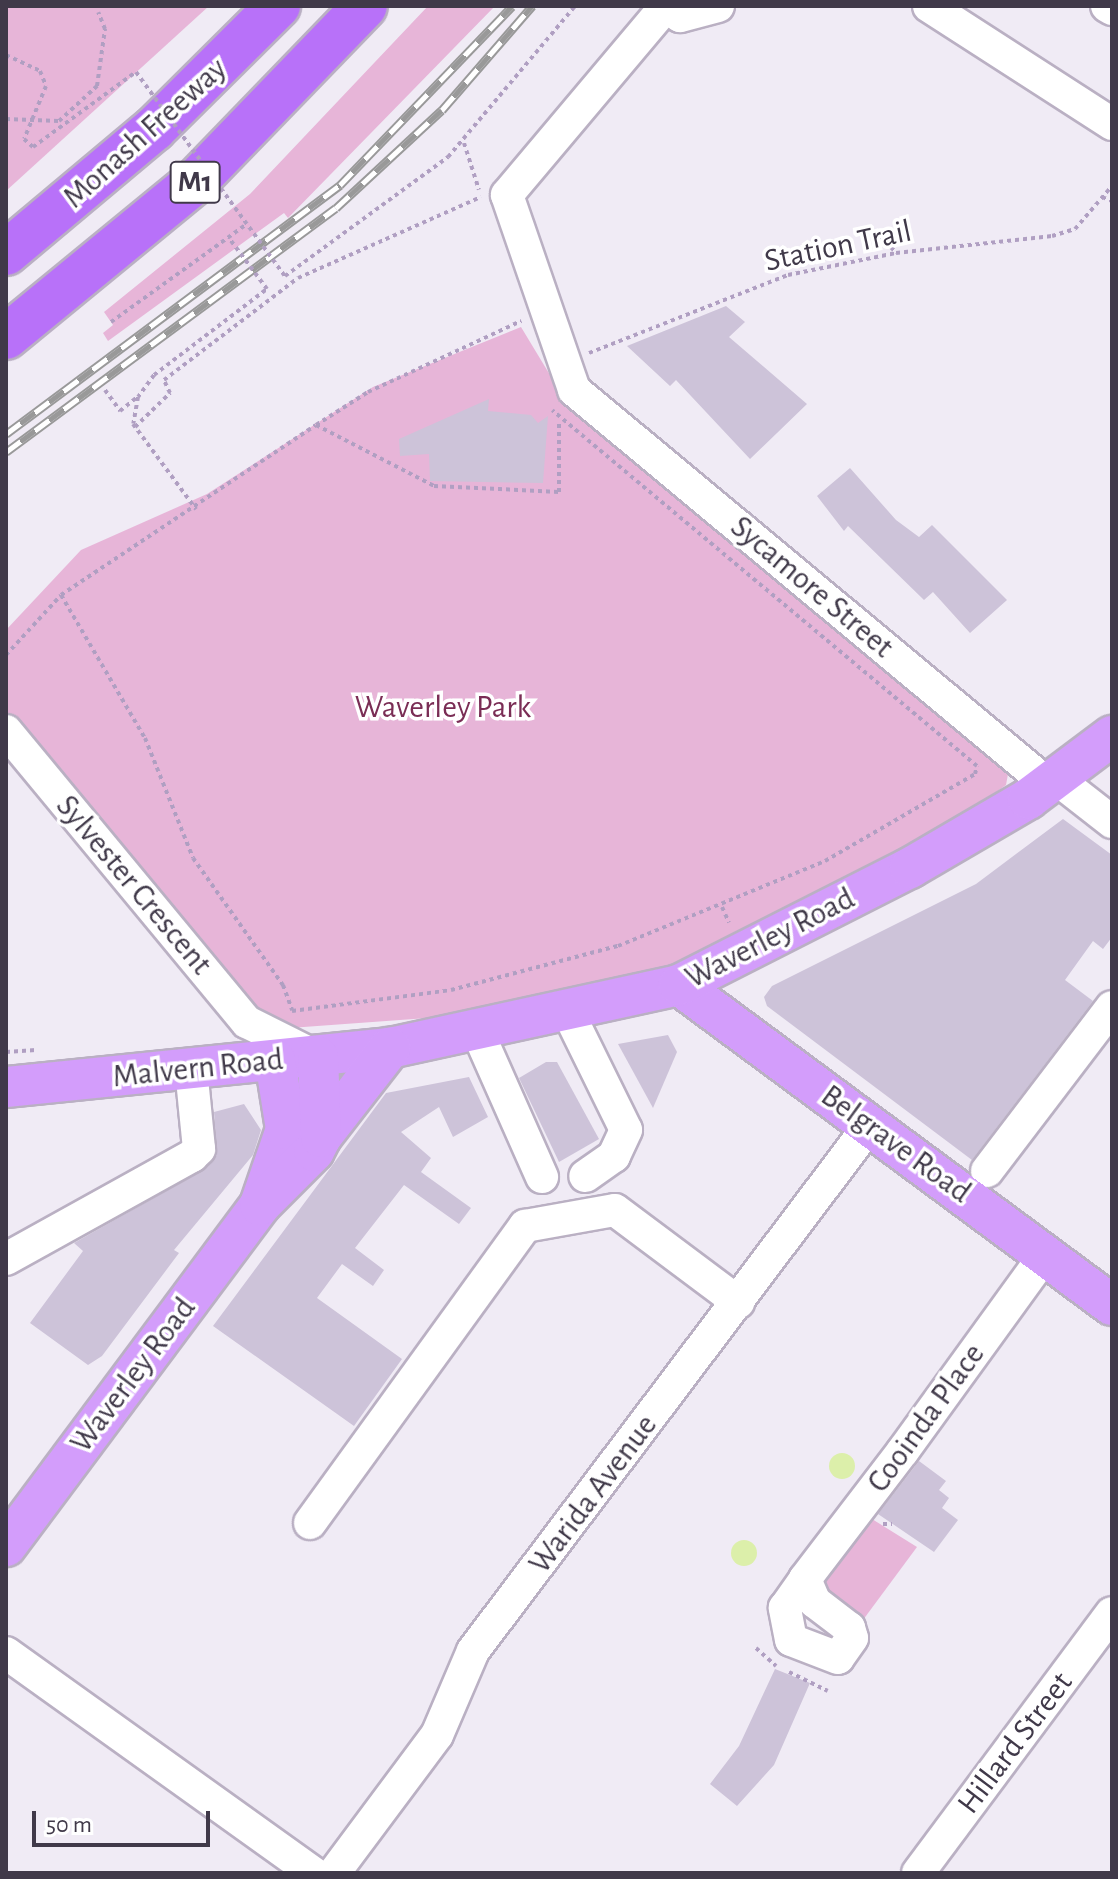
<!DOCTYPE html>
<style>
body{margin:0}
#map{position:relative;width:1118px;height:1879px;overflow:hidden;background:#f0ebf5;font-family:"Alegreya Sans",sans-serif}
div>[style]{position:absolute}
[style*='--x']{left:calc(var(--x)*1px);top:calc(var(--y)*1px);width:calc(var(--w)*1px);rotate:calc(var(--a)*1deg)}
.green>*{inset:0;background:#e7b5d8}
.water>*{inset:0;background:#dcefaa}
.round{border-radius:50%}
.building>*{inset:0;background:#cdc3d9}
.path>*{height:4px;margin-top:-2px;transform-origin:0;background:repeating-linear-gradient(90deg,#b09fc2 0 4px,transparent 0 8px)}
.roads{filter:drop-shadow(2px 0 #bab0c3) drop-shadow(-2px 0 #bab0c3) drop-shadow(0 2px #bab0c3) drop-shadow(0 -2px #bab0c3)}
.minor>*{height:32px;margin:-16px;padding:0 16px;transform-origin:16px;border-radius:16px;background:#fff}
.major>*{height:40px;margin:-20px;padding:0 20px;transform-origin:20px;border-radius:20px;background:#d39dfb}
.highway>*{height:44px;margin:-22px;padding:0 22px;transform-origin:22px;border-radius:22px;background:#b871f9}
.rail>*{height:9px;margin-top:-4.5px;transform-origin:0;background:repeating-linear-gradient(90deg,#fff 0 18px,#999 0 36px);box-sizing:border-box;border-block:2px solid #999}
.path-bridge>*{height:4px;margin-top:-2px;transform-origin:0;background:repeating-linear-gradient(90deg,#b09fc2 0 4px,transparent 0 8px)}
span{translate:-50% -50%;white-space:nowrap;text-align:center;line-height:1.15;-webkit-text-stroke:7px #fff;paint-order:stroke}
.shield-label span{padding:2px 6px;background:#fff;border:2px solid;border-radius:6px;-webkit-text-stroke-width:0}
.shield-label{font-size:30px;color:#403949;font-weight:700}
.street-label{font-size:32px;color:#403949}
.park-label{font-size:32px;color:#7a2d55}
.frame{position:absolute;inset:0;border:8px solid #403949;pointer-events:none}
.scale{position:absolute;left:32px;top:1811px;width:178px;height:36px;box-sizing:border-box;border:4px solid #403949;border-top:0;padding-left:10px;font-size:24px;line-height:28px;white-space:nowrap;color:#403949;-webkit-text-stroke:6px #fff;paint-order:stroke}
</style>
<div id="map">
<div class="green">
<i style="clip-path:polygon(6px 6px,209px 6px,6px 191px)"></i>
<i style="clip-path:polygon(428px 6px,495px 6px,288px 218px,284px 213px,108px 341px,103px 333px,113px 325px,104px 312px,250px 194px)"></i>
<i style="clip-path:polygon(521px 327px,573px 413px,1008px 774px,1006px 785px,903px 858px,672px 973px,469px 1015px,276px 1029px,6px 711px,6px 630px,81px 550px,207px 494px,373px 387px)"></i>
<i style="clip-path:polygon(872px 1519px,917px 1547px,860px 1624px,817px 1591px)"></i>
</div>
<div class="water">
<i class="round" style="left:829px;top:1453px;width:26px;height:26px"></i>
<i class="round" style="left:731px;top:1540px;width:26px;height:26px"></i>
</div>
<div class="building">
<i style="clip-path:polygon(726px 306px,745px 322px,729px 337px,807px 404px,750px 459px,676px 380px,670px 386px,627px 346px)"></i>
<i style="clip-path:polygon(489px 399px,488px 411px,531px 415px,538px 423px,548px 416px,543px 483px,430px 481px,429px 454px,400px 456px,399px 439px)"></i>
<i style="clip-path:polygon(850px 468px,896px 520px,919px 537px,932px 525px,1007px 600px,970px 633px,933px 592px,924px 600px,848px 526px,844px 531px,817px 496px)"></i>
<i style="clip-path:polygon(1063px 819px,1112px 855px,1112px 937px,1103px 949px,1093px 941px,1065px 980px,1093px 1001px,972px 1160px,767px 1006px,764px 997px,772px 986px,976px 884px)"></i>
<i style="clip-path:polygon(668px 1035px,677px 1052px,653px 1108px,618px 1044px)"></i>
<i style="clip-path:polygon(546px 1062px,557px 1062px,599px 1139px,559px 1162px,519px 1078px)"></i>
<i style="clip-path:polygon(469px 1077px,488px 1117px,453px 1137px,439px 1107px,401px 1132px,431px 1158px,421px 1172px,471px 1208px,459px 1224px,404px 1185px,355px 1248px,384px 1270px,373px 1286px,342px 1264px,317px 1298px,402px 1359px,354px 1426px,213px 1326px,386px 1093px)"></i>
<i style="clip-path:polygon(244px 1104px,261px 1130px,253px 1155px,174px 1250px,179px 1253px,102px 1356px,88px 1365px,30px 1323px,83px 1251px,74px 1243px,205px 1169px,217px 1155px,214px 1112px)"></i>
<i style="clip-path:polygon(919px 1461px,946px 1481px,939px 1490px,949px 1498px,942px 1508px,958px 1520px,934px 1552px,878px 1514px)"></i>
<i style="clip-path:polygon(775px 1669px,810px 1683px,774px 1765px,737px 1806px,710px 1784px,739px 1746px)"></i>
</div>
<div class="path">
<i style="--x:6;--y:55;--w:38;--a:25"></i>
<i style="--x:40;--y:71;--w:16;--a:68"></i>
<i style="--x:6;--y:119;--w:53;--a:2.2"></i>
<i style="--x:59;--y:121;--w:52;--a:-42.6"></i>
<i style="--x:97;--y:86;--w:58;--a:-82"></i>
<i style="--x:105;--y:29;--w:18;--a:-112"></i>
<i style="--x:464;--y:143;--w:49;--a:72.3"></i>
<i style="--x:448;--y:157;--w:197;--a:-49.9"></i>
<i style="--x:1102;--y:197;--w:11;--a:22"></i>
<i style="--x:880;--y:235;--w:24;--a:48"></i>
<i style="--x:111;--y:322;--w:168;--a:-35.8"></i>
<i style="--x:589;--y:353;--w:214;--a:-21.4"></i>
<i style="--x:788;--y:275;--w:110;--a:-11.5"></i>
<i style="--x:896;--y:253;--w:157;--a:-6.2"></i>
<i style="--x:1052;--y:236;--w:24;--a:-17"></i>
<i style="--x:1075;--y:229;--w:57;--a:-49.3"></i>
<i style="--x:154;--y:375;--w:27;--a:126"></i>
<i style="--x:138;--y:397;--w:27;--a:100"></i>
<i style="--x:133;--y:424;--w:106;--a:53.5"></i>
<i style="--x:105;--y:390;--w:26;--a:54"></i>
<i style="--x:120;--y:411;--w:21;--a:-39"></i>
<i style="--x:316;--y:425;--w:133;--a:27.3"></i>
<i style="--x:434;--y:486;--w:125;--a:2.7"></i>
<i style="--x:559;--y:492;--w:71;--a:-90"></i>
<i style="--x:135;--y:427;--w:49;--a:-44.2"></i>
<i style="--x:170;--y:393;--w:14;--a:-115"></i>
<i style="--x:164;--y:380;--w:168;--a:-37.3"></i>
<i style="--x:298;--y:278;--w:200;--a:-23.9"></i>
<i style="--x:61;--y:595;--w:166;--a:59.6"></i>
<i style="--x:145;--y:738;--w:129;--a:68.2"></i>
<i style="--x:193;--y:858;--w:156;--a:54.7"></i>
<i style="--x:283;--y:985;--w:27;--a:70"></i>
<i style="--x:6;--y:655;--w:81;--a:-47.5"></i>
<i style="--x:61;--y:595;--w:306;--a:-33.7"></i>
<i style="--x:316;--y:425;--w:62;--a:-32.4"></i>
<i style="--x:368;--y:392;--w:169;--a:-24.9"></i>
<i style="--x:722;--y:907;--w:17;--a:66"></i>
<i style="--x:292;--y:1011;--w:160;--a:-7.5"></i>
<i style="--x:451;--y:990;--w:173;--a:-14.8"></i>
<i style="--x:618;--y:946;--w:224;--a:-22.3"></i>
<i style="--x:825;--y:861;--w:173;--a:-30.1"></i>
<i style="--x:975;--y:774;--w:8;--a:-76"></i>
<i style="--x:977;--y:766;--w:554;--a:-140.05"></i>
<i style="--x:6;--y:1052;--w:30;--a:-4"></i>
<i style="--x:883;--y:1524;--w:9;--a:0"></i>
<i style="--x:756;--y:1648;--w:27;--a:42"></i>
<i style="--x:789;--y:1672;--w:43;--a:26"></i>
</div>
<div class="roads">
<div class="minor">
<i style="--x:718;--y:6;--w:39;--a:165"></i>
<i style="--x:680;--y:16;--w:17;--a:-144"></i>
<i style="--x:666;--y:6;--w:247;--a:130.1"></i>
<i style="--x:507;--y:195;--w:206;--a:71"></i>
<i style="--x:574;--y:390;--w:618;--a:39.75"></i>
<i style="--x:929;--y:6;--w:218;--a:32.8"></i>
<i style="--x:1107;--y:6;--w:6;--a:31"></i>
<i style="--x:6;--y:731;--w:378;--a:50.4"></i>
<i style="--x:247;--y:1022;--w:74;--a:26.6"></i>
<i style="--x:1057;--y:779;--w:70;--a:38"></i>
<i style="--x:568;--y:1012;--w:131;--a:63.8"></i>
<i style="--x:626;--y:1130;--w:29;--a:115"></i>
<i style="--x:614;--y:1156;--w:35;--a:145"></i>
<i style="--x:476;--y:1028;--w:163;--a:66.1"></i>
<i style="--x:987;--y:1171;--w:206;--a:-52.7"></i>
<i style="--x:6;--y:1259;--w:213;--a:-29"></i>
<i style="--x:192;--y:1156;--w:10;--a:-45"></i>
<i style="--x:199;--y:1149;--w:80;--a:-95.7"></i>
<i style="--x:310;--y:1523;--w:367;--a:-54.1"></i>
<i style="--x:525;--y:1226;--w:91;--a:-10.1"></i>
<i style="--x:615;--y:1210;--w:154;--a:36.8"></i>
<i style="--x:805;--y:1579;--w:25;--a:67"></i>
<i style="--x:815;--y:1602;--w:43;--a:37.4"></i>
<i style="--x:849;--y:1628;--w:10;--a:73"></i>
<i style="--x:852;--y:1638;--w:24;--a:125"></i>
<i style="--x:838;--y:1658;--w:50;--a:-159"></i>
<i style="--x:791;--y:1640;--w:33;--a:-101"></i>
<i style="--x:785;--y:1608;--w:35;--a:-55"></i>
<i style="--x:805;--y:1579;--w:161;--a:-52.6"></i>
<i style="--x:903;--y:1451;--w:242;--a:-54.1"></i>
<i style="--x:6;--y:1653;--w:378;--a:35.6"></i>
<i style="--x:334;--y:1873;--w:172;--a:-53.3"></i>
<i style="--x:437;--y:1735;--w:91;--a:-66.8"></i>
<i style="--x:473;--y:1651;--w:659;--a:-52.96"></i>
<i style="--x:918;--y:1873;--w:324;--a:-53.3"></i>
</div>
<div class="major">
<i style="--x:679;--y:985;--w:538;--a:36.47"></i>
<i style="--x:6;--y:1087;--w:386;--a:-5.8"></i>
<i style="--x:390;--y:1048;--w:296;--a:-12.3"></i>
<i style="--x:679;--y:985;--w:259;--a:-26.9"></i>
<i style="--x:910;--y:868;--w:137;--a:-30.3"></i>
<i style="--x:1028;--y:799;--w:105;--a:-36.9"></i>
<i style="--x:321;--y:1137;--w:113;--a:-52.2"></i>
<i style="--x:261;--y:1202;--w:77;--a:-71.1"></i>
<i style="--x:286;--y:1129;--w:70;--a:-99.1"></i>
<i style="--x:6;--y:1546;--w:425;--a:-53.3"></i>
<i style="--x:260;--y:1205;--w:76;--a:-45"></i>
<i style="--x:314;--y:1151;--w:16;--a:-63"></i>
<i style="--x:321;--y:1137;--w:80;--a:-92.1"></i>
</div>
<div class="highway">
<i style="--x:6;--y:253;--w:193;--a:-40"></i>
<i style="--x:154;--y:129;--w:175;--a:-44.8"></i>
<i style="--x:6;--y:337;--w:246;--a:-39.4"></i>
<i style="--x:196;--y:181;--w:243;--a:-46"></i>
</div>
</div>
<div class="rail">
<i style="--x:6;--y:434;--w:417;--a:-36.7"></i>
<i style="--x:340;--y:185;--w:248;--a:-46.1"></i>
<i style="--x:6;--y:452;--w:410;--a:-36.5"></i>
<i style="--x:336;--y:208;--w:144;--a:-42.8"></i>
<i style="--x:442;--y:110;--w:138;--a:-49.1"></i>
</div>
<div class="path-bridge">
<i style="--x:46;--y:86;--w:57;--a:112.5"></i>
<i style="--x:24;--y:139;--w:12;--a:42"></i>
<i style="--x:33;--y:147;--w:127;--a:-36.1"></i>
<i style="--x:136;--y:72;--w:253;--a:53.9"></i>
<i style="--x:285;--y:276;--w:202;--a:-36.1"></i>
<i style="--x:154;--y:375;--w:142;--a:-37.3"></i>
<i style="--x:267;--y:289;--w:64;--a:-126.7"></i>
</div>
<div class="shield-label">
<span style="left:195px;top:182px">M1</span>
</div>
<div class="street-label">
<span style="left:145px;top:133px;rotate:-42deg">Monash Freeway</span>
<span style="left:838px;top:246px;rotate:-12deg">Station Trail</span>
<span style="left:812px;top:587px;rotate:40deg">Sycamore Street</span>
<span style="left:134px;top:885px;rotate:50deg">Sylvester Crescent</span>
<span style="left:770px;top:938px;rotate:-27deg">Waverley Road</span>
<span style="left:198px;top:1068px;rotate:-6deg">Malvern Road</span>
<span style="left:896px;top:1144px;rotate:36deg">Belgrave Road</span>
<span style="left:133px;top:1375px;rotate:-53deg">Waverley Road</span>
<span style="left:926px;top:1418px;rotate:-54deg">Cooinda Place</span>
<span style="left:593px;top:1494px;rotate:-53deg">Warida Avenue</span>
<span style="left:1015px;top:1743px;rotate:-53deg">Hillard Street</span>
</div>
<div class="park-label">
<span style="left:443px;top:707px">Waverley Park</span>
</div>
<div class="frame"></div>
<div class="scale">50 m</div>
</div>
